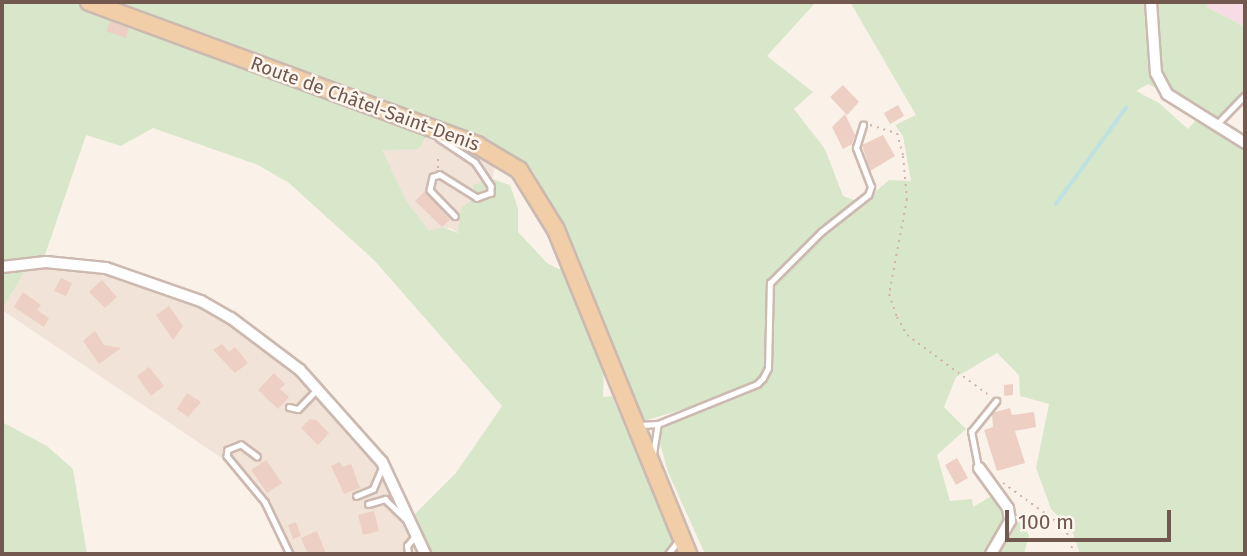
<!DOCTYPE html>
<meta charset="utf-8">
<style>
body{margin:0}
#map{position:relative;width:1247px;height:556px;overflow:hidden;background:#faf2e9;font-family:"Fira Sans",sans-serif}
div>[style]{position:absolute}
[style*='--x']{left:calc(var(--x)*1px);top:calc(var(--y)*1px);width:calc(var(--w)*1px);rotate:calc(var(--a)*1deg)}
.residential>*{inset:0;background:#f1e3d8}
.medical>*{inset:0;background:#f7dde3}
.green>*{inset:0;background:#d8e7c9}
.stream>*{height:3.5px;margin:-1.75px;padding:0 1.75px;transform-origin:1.75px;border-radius:1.75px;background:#bfe1e2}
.building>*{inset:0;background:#edcfc3}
.path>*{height:2px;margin-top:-1px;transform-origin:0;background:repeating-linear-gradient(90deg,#d2b2a6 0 2px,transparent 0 7px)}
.roads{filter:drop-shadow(2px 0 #ccb9b0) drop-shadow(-2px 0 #ccb9b0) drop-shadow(0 2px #ccb9b0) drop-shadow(0 -2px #ccb9b0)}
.service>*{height:4.5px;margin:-2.25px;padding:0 2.25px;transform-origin:2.25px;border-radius:2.25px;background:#fff}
.minor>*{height:10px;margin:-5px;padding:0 5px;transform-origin:5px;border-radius:5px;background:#fff}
.primary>*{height:16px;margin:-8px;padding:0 8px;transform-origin:8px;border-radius:8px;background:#f2cea8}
span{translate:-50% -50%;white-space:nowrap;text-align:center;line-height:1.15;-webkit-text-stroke:5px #fdf6ef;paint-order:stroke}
.street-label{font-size:19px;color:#73584f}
.frame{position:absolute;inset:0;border:4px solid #73584f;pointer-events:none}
.scale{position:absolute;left:1005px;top:510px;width:166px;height:32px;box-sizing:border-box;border:4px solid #73584f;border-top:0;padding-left:9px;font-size:21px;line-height:24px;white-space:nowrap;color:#73584f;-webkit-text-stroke:5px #fdf6ef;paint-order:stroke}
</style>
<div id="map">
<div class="residential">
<i style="clip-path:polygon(428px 134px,496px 162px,492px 179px,471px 189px,473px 199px,458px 233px,450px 228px,429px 232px,407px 202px,381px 149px,419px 149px)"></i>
<i style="clip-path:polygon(46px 266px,105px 273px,198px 306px,269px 352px,296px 374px,377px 463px,420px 554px,290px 554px,265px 502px,229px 463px,2px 310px,26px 269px)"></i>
</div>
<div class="medical">
<i style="clip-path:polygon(1209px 2px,1245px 2px,1245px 27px,1207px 7px)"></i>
</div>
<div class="green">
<i style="clip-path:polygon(2px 2px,72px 2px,428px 134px,419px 149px,382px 150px,407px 202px,429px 231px,442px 227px,458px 233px,461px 208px,473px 199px,473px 185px,492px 179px,510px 185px,518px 208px,518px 232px,547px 263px,569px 274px,604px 367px,603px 397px,612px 396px,679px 554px,431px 554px,415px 514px,456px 473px,502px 406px,374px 260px,289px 183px,258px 165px,153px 128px,121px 146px,86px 135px,45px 255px,2px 261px)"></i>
<i style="clip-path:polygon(115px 2px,816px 2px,767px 56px,813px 92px,794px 109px,825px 149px,843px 196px,862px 203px,889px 180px,911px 181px,903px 136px,895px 125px,916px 115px,850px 2px,1209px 2px,1207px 7px,1245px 27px,1245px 99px,1217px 118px,1148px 84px,1136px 91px,1159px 103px,1188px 129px,1196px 120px,1245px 151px,1245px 554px,1080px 554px,1072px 530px,1051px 509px,1036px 468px,1049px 404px,1020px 396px,1019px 375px,997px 353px,956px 377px,944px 407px,966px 429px,937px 455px,950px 501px,972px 499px,973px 507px,990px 497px,1009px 501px,1029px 535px,1024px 554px,705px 554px,668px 472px,657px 433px,664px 423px,703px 409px,703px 403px,641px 422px,553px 209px,533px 171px,483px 139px)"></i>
<i style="clip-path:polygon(26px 269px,2px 310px,2px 312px,2px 271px)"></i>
<i style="clip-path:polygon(2px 422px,47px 446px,73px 469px,87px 554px,2px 554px)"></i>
</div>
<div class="stream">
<i style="--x:1056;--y:204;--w:119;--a:-53.9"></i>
</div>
<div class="building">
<i style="clip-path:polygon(110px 21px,129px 28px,126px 38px,106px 31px)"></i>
<i style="clip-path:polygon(843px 85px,859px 102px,847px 115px,830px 97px)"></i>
<i style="clip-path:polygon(898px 105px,904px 116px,890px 124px,884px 113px)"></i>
<i style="clip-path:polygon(845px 114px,855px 135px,852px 144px,843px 149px,832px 127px)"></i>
<i style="clip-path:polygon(883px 135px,895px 156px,870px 171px,862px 145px)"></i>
<i style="clip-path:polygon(425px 191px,450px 220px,442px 227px,415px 201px)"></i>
<i style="clip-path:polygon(61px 278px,72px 283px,66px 296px,54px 291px)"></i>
<i style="clip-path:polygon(102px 280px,117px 297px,105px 308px,89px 292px)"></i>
<i style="clip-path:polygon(23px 292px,41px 305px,37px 310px,49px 318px,44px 327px,14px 307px)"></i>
<i style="clip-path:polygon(169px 306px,183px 326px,173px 340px,156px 315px)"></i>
<i style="clip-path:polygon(95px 331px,104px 345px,121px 348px,99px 364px,83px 341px)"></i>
<i style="clip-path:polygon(222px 344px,229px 352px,235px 347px,248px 363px,235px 373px,213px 350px)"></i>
<i style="clip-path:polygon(149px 367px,164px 386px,151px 396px,137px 376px)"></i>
<i style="clip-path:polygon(274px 373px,285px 384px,280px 389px,289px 397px,278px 409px,258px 390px)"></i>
<i style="clip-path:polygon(1013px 384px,1013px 395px,1004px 396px,1004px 385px)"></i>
<i style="clip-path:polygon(187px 393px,201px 402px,188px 417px,177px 409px)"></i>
<i style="clip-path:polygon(1010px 408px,1012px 415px,1034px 412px,1036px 427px,1015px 431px,1025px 463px,997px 471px,984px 430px,993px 427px,992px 413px)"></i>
<i style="clip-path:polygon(310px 419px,316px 420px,329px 433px,318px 445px,301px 428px)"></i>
<i style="clip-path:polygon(957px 458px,968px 478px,956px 485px,945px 465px)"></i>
<i style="clip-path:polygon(266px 460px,282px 483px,267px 493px,251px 470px)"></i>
<i style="clip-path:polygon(340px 462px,342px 467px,351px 464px,360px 488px,344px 494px,331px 466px)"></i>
<i style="clip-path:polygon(374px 511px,379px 531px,363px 535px,358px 515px)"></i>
<i style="clip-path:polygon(296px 522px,301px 536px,293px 539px,288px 525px)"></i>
<i style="clip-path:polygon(317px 531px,326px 554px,308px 554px,301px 538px)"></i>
</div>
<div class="path">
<i style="--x:870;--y:125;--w:28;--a:17"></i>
<i style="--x:897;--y:133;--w:24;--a:75"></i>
<i style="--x:903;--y:156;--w:43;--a:84.7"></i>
<i style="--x:907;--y:199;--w:97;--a:100.7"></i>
<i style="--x:889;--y:294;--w:24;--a:71"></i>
<i style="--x:897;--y:317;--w:21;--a:61"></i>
<i style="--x:907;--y:335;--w:103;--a:36.3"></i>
<i style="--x:438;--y:168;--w:10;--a:-90"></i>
<i style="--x:1003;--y:483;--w:62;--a:35.8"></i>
<i style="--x:1053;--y:519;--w:20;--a:45"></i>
<i style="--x:1067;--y:533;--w:22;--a:72"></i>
</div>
<div class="roads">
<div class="service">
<i style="--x:1217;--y:124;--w:40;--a:-46"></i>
<i style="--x:439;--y:138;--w:43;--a:33.7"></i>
<i style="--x:475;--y:162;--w:29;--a:56"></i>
<i style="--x:491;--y:186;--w:7;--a:90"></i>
<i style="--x:491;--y:193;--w:15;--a:160"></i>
<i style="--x:477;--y:198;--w:44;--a:-148.1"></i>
<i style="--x:440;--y:175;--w:7;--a:164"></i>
<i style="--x:433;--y:177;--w:13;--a:103"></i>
<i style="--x:430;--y:190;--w:36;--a:46"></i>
<i style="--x:289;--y:407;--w:9;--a:13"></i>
<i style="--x:298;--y:409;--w:28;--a:-46"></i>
<i style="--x:640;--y:425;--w:18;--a:-3"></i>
<i style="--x:653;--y:454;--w:30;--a:-81"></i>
<i style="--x:658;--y:424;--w:107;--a:-22"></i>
<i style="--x:757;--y:384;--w:8;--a:-45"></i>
<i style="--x:763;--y:378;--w:11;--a:-63"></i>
<i style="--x:768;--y:368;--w:85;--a:-88.7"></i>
<i style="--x:770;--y:283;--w:72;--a:-45"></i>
<i style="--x:821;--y:232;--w:60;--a:-38.2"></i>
<i style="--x:868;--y:195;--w:9;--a:-69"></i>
<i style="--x:871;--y:187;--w:42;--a:-111"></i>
<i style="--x:856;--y:148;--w:24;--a:-73"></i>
<i style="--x:257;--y:457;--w:20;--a:-143"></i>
<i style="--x:241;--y:445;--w:14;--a:159"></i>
<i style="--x:228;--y:450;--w:6;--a:99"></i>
<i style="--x:227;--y:456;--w:60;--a:50.4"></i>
<i style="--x:265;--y:502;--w:58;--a:64.3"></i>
<i style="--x:978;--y:467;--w:36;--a:-101"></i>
<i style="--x:971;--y:432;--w:40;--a:-51"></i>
<i style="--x:356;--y:496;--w:18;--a:-22"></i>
<i style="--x:373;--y:489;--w:23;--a:-67"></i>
<i style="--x:368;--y:504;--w:18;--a:-16"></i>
<i style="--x:385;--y:499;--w:29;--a:44"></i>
<i style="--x:408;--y:554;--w:8;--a:-97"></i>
<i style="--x:407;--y:546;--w:14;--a:-51"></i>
<i style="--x:668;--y:554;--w:16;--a:-52"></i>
</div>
<div class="minor">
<i style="--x:1151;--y:2;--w:71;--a:86"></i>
<i style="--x:1156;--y:73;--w:24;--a:62"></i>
<i style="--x:1167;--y:94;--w:92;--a:32.1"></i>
<i style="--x:2;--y:267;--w:44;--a:-6.5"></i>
<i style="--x:46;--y:262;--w:60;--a:5.7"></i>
<i style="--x:106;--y:268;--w:101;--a:19.2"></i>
<i style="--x:201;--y:301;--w:34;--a:30"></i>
<i style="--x:231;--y:318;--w:86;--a:37"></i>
<i style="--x:300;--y:370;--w:123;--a:48.3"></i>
<i style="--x:382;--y:462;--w:102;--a:64.9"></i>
<i style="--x:979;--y:468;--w:49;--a:54.1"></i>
<i style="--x:1008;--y:508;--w:13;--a:81"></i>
<i style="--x:1010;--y:521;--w:38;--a:120"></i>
</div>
<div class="primary">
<i style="--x:89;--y:2;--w:414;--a:20.2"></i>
<i style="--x:477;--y:145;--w:49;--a:30.8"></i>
<i style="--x:519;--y:170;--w:70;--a:58.3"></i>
<i style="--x:556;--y:230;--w:350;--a:67.8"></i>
</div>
</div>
<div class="street-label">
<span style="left:365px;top:104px;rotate:20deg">Route de Châtel-Saint-Denis</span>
</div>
<div class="frame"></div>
<div class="scale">100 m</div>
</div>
